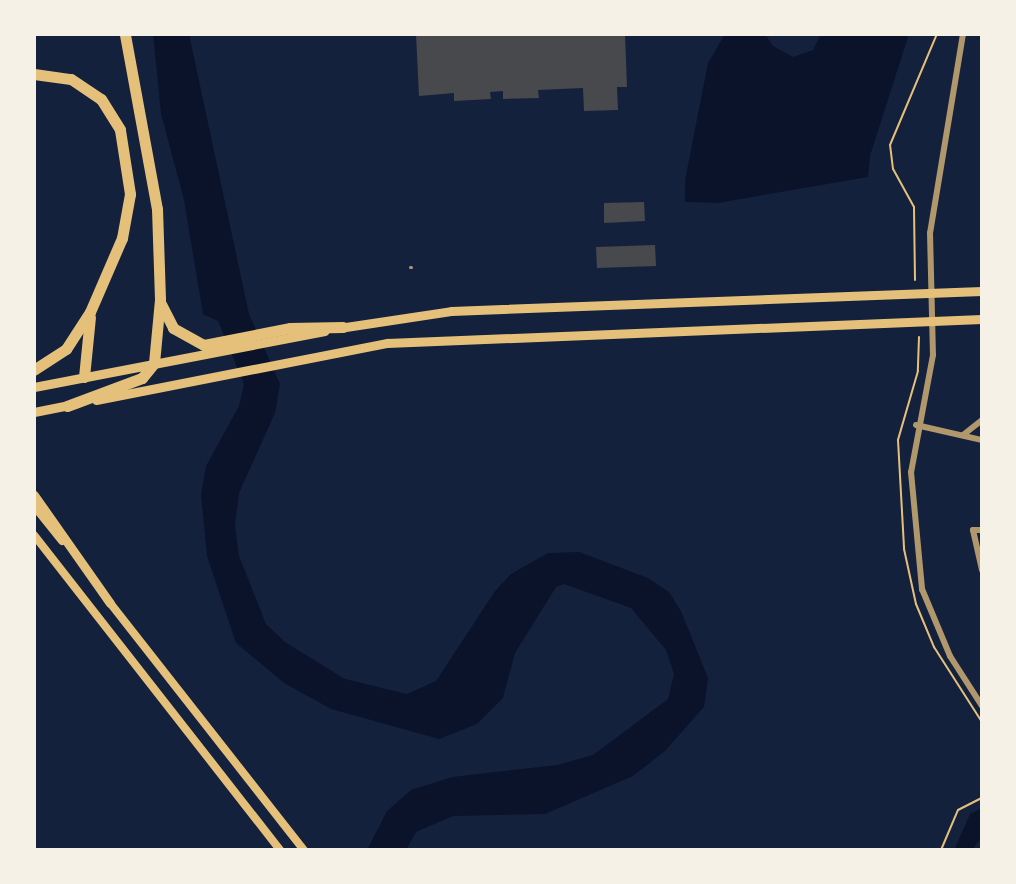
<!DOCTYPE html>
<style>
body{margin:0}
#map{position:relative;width:1016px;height:884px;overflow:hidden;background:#14213d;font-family:"Nunito Sans",sans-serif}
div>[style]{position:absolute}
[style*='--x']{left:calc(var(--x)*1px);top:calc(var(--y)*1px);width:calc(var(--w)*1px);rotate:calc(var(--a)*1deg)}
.water>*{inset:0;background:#0b132b}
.building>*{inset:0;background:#48494c}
.path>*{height:2px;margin:-1px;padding:0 1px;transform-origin:1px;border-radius:1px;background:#e5c07b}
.service>*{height:3px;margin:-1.5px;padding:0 1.5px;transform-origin:1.5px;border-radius:1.5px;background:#b1986c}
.minor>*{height:6px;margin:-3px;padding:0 3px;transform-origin:3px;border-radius:3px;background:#b1986c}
.secondary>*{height:8px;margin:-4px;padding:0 4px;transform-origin:4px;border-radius:4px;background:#e5c07b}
.primary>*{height:9px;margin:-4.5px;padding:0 4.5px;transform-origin:4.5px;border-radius:4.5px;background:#e5c07b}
.motorway>*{height:11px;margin:-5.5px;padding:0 5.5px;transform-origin:5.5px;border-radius:5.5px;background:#e5c07b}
span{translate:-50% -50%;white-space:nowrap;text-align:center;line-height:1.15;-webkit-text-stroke:8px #f6f1e7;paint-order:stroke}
.frame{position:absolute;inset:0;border:36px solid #f6f1e7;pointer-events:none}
</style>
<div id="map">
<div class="water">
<i style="clip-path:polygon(153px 34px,189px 34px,249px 314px,280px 384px,275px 413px,239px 493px,235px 525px,239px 556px,266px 624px,285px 642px,345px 679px,407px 694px,436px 681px,495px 591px,511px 574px,548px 553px,579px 552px,648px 578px,669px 592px,681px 611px,708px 678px,704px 707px,665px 751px,633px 776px,545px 814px,453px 816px,416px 832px,406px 850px,367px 850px,387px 811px,411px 790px,452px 777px,557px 765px,593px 755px,668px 699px,674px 674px,666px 650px,631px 608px,564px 584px,556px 587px,515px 653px,503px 698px,477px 724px,439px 739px,331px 709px,284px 683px,236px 643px,207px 556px,201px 495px,206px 466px,239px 406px,244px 384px,218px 321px,203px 314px,184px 200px,161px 114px)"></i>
<i style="clip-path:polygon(725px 34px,765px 34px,773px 46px,793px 57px,813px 50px,821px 34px,909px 34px,870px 156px,868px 177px,718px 203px,685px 202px,685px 180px,708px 63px)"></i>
<i style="clip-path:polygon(982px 808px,982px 837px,972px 850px,954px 850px,970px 814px)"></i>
</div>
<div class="building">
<i style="clip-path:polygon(416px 34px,625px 34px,627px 87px,617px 87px,618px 110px,584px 111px,583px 88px,538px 90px,539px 98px,503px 99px,503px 91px,490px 92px,491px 99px,454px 101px,454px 93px,419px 96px)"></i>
<i style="clip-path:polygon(644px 202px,645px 221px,604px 223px,604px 203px)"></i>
<i style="clip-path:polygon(655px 245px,656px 266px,597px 268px,596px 247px)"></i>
</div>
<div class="path">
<i style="--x:915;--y:280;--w:73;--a:-90.8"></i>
<i style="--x:914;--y:207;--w:43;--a:-118.9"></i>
<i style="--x:893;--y:169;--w:24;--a:-97"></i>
<i style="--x:890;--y:145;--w:121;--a:-67.1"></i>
<i style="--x:919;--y:337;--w:34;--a:92"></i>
<i style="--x:918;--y:371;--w:72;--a:106.2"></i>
<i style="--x:898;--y:440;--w:109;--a:86.8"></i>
<i style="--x:904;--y:549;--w:56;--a:77.7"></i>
<i style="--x:916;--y:604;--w:47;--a:67.3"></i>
<i style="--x:934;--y:647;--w:89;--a:57.4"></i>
<i style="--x:941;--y:850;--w:43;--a:-67"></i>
<i style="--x:958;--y:810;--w:27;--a:-27"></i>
</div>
<div class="service">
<i style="--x:410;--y:267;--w:1;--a:0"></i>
</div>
<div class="minor">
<i style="--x:963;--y:34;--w:202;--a:99.4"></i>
<i style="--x:930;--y:233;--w:122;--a:88.6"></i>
<i style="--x:933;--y:355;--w:119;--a:100.6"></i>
<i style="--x:911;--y:472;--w:118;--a:84.6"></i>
<i style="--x:922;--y:589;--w:73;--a:67.3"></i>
<i style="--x:950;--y:656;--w:59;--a:57.4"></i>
<i style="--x:916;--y:425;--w:68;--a:12.8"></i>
<i style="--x:963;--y:435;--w:24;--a:-38"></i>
<i style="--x:982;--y:530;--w:9;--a:180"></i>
<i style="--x:973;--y:530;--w:41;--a:77.3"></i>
</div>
<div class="secondary">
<i style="--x:34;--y:506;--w:45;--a:51.3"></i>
<i style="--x:34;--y:535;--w:400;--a:52"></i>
<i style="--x:107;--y:599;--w:319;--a:51.9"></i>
</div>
<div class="primary">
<i style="--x:339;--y:328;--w:113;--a:-8.6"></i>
<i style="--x:451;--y:311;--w:531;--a:-2.16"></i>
<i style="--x:34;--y:387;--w:296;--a:-10.9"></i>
<i style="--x:96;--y:400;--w:297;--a:-11.1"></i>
<i style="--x:387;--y:343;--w:595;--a:-2.31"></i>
<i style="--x:34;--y:412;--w:41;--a:-11.3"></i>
<i style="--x:34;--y:495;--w:132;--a:54.9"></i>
</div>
<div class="motorway">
<i style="--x:34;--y:74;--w:37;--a:8"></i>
<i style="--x:71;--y:79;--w:36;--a:34"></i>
<i style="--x:101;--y:99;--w:36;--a:58"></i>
<i style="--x:120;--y:130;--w:65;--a:81.1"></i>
<i style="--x:130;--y:194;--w:45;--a:100.3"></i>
<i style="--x:122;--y:238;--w:81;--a:113.4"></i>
<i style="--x:90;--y:312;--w:44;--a:123"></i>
<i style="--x:66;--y:349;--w:38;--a:147"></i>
<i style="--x:161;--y:304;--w:27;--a:63"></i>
<i style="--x:173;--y:328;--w:35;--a:29"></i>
<i style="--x:204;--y:345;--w:88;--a:-11.2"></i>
<i style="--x:290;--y:328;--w:53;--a:-1.1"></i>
<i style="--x:84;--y:377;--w:60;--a:-84.3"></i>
<i style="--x:67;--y:406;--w:80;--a:-20.5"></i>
<i style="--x:142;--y:378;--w:19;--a:-51"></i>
<i style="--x:154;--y:363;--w:64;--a:-84.6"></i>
<i style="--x:160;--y:299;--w:90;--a:-91.9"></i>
<i style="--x:157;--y:209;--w:178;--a:-100.4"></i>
</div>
<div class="frame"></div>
</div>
